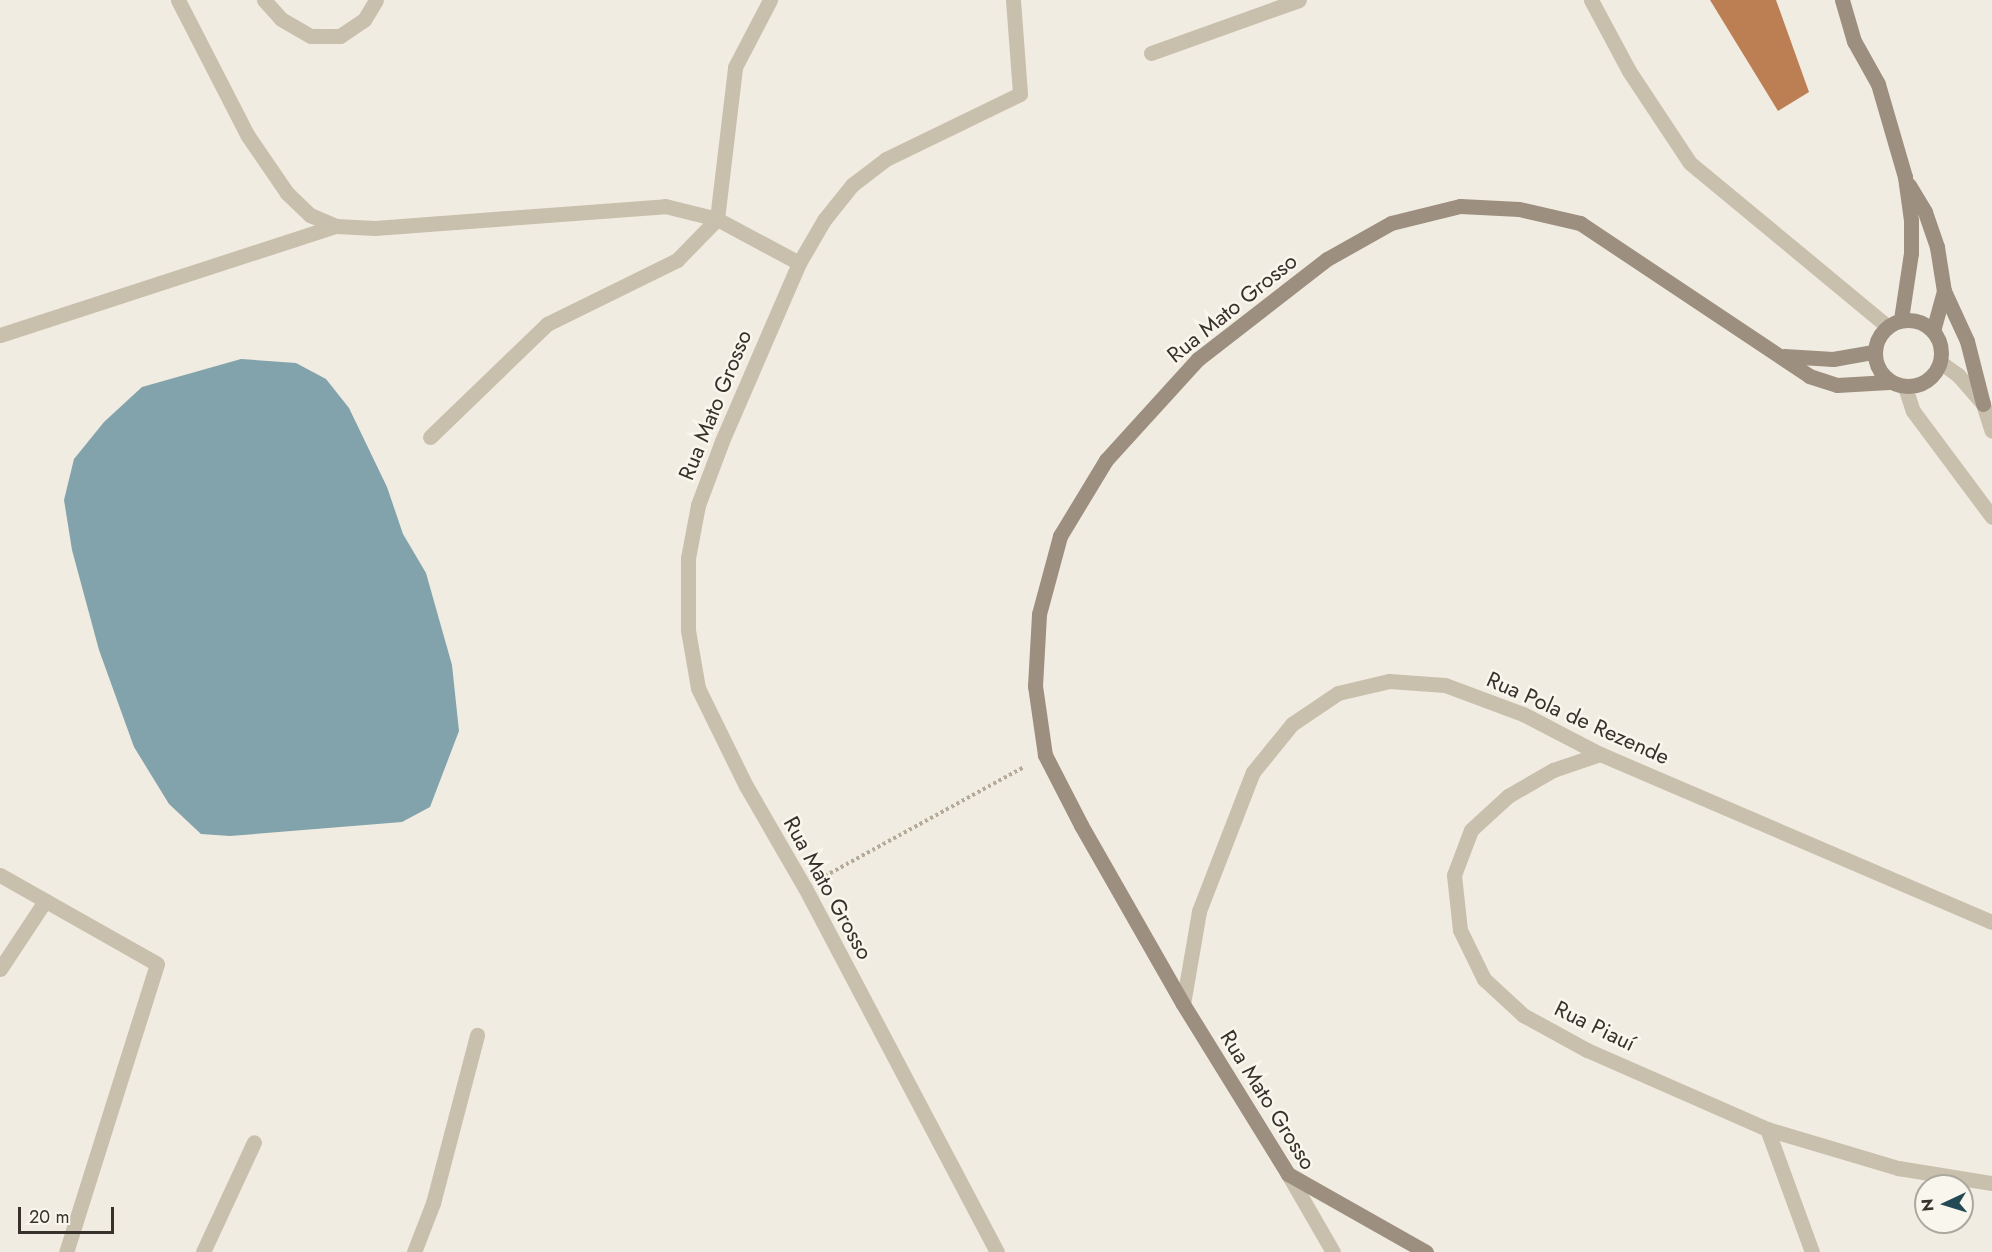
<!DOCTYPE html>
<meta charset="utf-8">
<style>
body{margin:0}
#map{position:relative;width:1992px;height:1252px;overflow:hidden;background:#f1ece1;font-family:Jost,sans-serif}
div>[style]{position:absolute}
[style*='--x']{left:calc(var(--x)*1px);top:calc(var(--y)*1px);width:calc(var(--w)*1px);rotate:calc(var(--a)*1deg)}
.water>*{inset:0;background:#82a3ac}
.building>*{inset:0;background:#bc7f54}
.path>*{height:4px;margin-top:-2px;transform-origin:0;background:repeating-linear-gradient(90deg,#b5a997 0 3px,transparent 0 6px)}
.lane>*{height:15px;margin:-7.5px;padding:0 7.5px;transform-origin:7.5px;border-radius:7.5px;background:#c9bfad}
.street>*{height:15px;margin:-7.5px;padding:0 7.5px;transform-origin:7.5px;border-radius:7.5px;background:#c9bfad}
.secondary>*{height:15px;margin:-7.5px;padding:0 7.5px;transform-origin:7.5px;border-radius:7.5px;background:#9d8f7f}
.secondary>.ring{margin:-7.5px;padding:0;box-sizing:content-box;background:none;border:15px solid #9d8f7f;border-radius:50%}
span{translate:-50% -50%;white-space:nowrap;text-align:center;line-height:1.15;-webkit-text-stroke:5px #f9f6ed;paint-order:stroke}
.street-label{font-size:22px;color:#38312b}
.north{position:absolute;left:1914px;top:1174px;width:60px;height:60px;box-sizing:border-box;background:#f9f6ed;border:2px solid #aca79f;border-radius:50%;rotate:266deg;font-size:16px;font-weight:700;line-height:24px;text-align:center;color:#38312b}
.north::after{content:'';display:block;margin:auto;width:21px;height:27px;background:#244a56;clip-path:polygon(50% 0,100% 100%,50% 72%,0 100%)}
.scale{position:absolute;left:18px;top:1207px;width:96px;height:27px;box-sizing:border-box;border:3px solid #38312b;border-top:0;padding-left:8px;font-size:18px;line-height:21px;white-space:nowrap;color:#38312b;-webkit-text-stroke:4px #f9f6ed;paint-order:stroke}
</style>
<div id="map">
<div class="water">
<i style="clip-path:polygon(241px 359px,296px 363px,326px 379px,349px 408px,387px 487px,403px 534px,426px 573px,452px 665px,459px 731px,430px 807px,402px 822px,230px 836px,201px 834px,169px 804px,134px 747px,99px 650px,72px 550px,64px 500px,74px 459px,104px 422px,142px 387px)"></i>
</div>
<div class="building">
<i style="clip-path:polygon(1710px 0,1776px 0,1809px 92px,1778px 111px)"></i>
</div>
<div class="path">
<i style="--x:825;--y:876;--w:227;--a:-28.7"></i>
</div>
<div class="lane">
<i style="--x:1013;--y:0;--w:94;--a:85.7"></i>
<i style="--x:1591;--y:0;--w:81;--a:61.8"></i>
<i style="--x:1629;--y:71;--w:110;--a:56.5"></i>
<i style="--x:1690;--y:163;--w:256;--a:39.6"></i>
<i style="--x:1151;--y:53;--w:157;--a:-19.7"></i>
<i style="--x:0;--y:335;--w:353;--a:-18"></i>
<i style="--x:430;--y:437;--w:163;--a:-44"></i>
<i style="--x:547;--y:324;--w:145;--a:-26.2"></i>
<i style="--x:677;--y:260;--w:57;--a:-45.7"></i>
<i style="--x:717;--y:219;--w:153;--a:-83.2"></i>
<i style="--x:735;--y:67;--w:76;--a:-62.4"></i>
</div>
<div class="street">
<i style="--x:178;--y:0;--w:153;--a:62.8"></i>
<i style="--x:248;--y:136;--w:69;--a:55.6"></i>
<i style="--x:287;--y:193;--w:32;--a:44"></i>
<i style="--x:310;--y:215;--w:28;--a:23"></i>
<i style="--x:336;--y:226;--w:39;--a:3"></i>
<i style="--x:375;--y:228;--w:291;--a:-4.3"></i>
<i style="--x:665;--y:206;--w:54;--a:14"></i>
<i style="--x:717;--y:219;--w:93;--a:28.2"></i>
<i style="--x:264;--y:0;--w:25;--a:48"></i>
<i style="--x:281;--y:19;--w:34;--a:30"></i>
<i style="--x:311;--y:36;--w:29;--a:0"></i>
<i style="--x:340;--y:36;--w:29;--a:-34"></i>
<i style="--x:364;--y:20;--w:23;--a:-59"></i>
<i style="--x:1940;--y:362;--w:22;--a:36"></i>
<i style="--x:1958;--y:375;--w:38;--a:49"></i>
<i style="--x:1983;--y:404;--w:28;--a:72"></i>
<i style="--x:1905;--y:387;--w:25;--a:72"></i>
<i style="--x:1913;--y:411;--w:132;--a:53.3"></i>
<i style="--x:1600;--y:754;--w:50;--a:161.2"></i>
<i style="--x:1553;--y:770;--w:52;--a:150"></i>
<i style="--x:1508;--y:796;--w:50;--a:137.4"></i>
<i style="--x:1471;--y:830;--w:48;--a:110.7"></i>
<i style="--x:1454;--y:875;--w:55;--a:83.8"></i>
<i style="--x:1460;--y:930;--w:55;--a:63.9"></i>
<i style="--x:1484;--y:979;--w:53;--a:42.7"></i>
<i style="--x:1523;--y:1015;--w:73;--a:28.7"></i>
<i style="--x:1587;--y:1050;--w:197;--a:23.7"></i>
<i style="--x:1767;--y:1129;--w:137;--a:16.6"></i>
<i style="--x:1898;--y:1168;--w:95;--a:9.1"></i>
<i style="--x:0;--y:875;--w:180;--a:29.5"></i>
<i style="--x:157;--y:964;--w:302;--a:107.5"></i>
<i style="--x:0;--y:969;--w:82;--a:-56.5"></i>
<i style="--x:1183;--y:1004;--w:94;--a:-80.2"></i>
<i style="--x:1199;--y:911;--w:149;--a:-68.8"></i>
<i style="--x:1253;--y:772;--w:62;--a:-50.9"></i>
<i style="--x:1292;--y:724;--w:55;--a:-34"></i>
<i style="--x:1338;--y:693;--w:52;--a:-13.2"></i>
<i style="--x:1389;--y:681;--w:56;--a:4.1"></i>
<i style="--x:1445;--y:685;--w:83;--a:20.4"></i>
<i style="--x:1523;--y:714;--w:87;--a:27.5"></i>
<i style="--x:1600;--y:754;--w:426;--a:23.2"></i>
<i style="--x:1767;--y:1129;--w:131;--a:69.9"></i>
<i style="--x:1288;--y:1174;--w:90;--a:60"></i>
<i style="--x:203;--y:1252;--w:121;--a:-65.1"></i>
<i style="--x:414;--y:1252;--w:53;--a:-68.8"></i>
<i style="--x:433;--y:1203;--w:174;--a:-75.3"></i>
<i style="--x:997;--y:1252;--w:412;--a:-117.8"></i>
<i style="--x:805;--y:888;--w:118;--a:-120"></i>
<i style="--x:746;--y:786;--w:109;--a:-116.1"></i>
<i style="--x:698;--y:688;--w:59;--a:-99.8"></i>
<i style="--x:688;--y:630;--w:72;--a:-90"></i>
<i style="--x:688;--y:558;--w:54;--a:-79.3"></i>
<i style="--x:698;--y:505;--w:68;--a:-69.4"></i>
<i style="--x:722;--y:441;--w:194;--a:-66.6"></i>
<i style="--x:799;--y:263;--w:50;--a:-59.8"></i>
<i style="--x:824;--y:220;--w:45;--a:-51.3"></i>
<i style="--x:852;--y:185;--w:43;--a:-37.4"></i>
<i style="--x:886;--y:159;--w:149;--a:-25.9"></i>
</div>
<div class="secondary">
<i style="--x:1842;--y:0;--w:43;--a:73.7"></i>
<i style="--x:1854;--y:41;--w:49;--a:60.8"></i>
<i style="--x:1878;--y:84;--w:97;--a:73.8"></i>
<i style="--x:1905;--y:177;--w:43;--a:82.1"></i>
<i style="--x:1911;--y:220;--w:33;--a:90"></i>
<i style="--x:1911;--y:253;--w:67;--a:98.6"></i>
<i style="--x:1909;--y:185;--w:31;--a:59"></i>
<i style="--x:1925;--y:212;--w:37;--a:71"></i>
<i style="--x:1937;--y:247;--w:45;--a:81"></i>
<i style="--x:1944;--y:291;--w:41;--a:105.4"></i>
<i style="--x:1944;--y:291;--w:55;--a:65.3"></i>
<i style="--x:1967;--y:341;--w:65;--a:75.7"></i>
<i class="ring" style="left:1875px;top:320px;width:51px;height:51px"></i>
<i style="--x:1784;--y:356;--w:49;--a:3.5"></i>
<i style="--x:1833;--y:359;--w:41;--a:-9.9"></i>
<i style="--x:1426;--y:1252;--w:159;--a:-150.5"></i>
<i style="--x:1288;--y:1174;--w:200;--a:-121.7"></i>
<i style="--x:1183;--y:1004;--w:206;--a:-119.7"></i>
<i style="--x:1081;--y:825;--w:79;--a:-117.2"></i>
<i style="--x:1045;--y:755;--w:70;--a:-98.2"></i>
<i style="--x:1035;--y:686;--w:72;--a:-86.8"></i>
<i style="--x:1039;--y:614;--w:81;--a:-74.9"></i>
<i style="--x:1060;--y:536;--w:89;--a:-58.8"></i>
<i style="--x:1106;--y:460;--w:137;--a:-47.7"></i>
<i style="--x:1198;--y:359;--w:163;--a:-37.8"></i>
<i style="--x:1327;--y:259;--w:73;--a:-29.4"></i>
<i style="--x:1391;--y:223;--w:71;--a:-13.8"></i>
<i style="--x:1460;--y:206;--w:59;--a:2.9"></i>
<i style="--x:1519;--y:209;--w:63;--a:12.9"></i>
<i style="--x:1580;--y:223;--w:275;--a:33.7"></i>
<i style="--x:1809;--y:376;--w:29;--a:18"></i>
<i style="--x:1837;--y:385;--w:52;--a:-3.3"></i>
</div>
<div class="street-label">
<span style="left:1232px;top:308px;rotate:-39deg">Rua Mato Grosso</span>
<span style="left:715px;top:405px;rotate:-68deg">Rua Mato Grosso</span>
<span style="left:1578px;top:718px;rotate:24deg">Rua Pola de Rezende</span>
<span style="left:828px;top:888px;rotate:61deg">Rua Mato Grosso</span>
<span style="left:1595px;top:1026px;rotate:26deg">Rua Piauí</span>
<span style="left:1268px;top:1100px;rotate:58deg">Rua Mato Grosso</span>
</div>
<div class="north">N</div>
<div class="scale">20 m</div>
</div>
